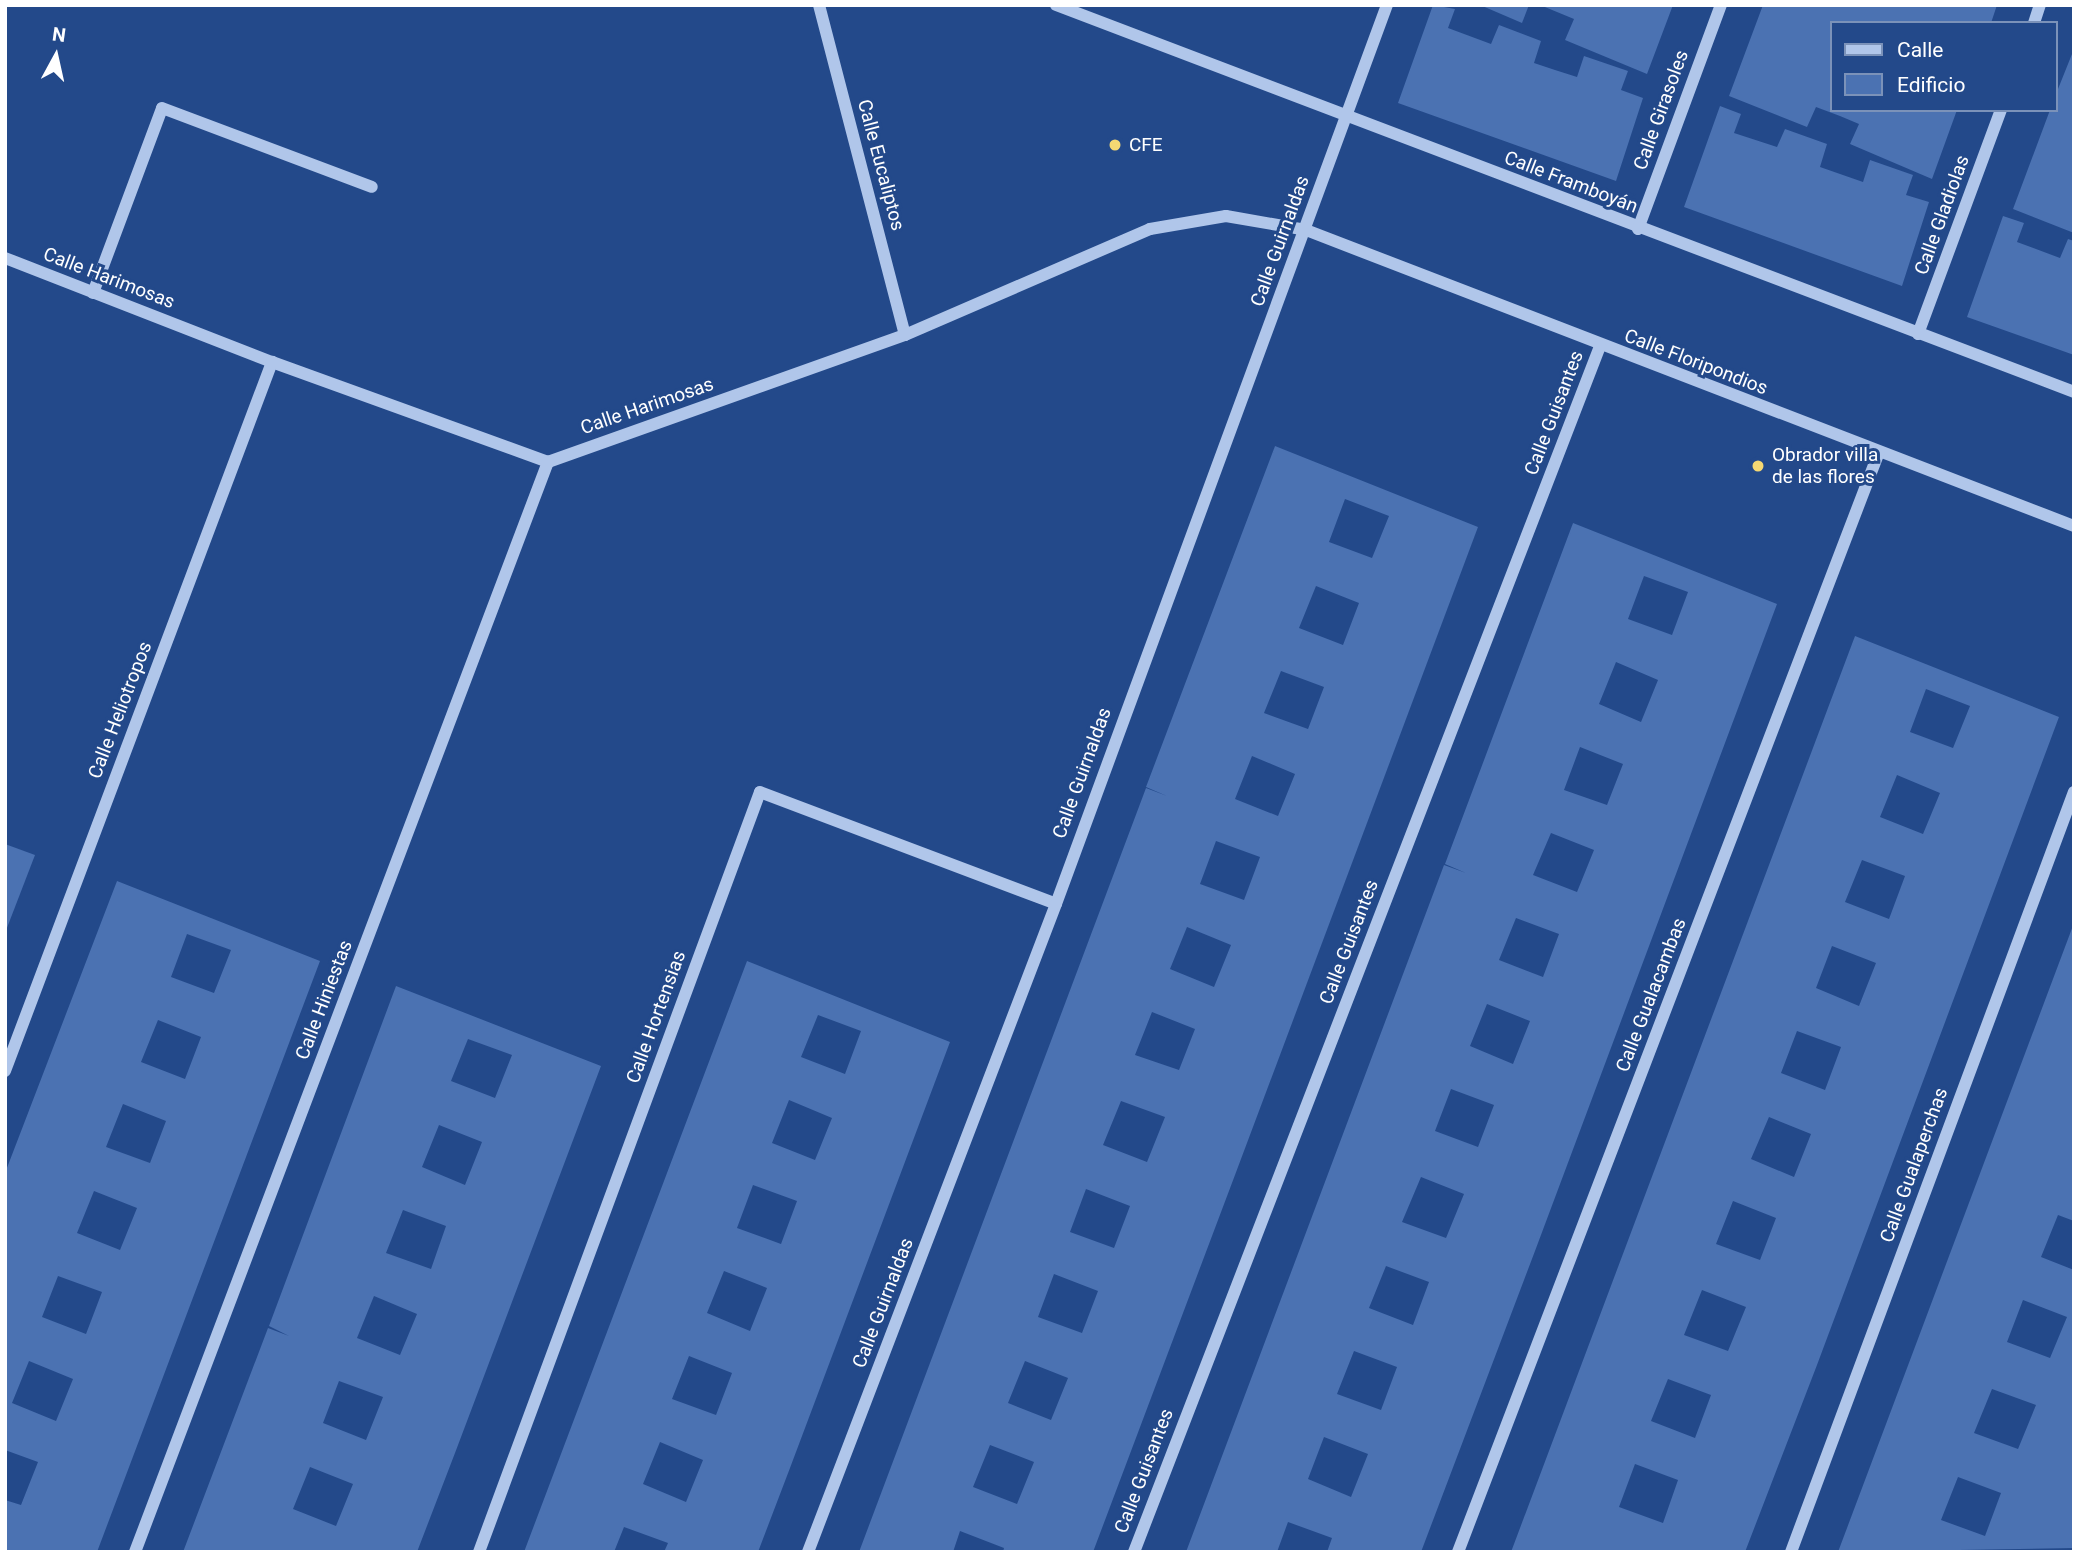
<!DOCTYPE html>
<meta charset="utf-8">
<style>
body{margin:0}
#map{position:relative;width:2079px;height:1557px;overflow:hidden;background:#23498a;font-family:Roboto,sans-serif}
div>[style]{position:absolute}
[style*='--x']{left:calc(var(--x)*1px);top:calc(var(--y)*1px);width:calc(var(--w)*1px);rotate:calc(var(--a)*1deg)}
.building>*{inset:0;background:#4b72b2}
.minor>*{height:12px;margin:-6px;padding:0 6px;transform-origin:6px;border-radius:6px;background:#b0c6ea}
.dots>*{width:19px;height:19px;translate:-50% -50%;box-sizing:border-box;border:4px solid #23498a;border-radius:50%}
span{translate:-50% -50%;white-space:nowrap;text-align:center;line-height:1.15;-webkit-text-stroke:6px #23498a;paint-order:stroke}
.street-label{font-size:19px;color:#fff}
.poi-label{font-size:19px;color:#fff}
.left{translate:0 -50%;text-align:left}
.frame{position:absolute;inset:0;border:7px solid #fff;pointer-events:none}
.legend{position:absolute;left:1830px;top:21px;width:228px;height:91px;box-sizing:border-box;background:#23498a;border:2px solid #7b92b9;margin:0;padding:9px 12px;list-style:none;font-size:21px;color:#fff}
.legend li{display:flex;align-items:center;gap:14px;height:35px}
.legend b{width:35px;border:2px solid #7b92b9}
.north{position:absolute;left:21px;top:21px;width:70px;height:70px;-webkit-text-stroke:5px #23498a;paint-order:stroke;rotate:8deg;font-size:19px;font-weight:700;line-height:28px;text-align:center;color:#fff}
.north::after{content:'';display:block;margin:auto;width:24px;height:32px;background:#fff;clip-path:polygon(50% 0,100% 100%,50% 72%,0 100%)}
</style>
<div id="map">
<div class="building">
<i style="clip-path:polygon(1433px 5px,1455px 9px,1448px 28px,1491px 44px,1499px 25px,1541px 41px,1534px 63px,1555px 70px,1577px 77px,1584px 56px,1628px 71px,1621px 90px,1643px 98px,1616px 181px,1398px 103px)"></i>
<i style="clip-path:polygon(1480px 5px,1529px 5px,1522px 23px)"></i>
<i style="clip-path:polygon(1540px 5px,1673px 5px,1647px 74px,1565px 40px,1574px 19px)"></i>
<i style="clip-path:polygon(1763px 5px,1997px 5px,1991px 23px,1832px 23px,1832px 110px,1957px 110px,1932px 179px,1850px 144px,1859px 124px,1840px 116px,1816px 107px,1807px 127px,1729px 96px)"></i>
<i style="clip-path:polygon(2074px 49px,2074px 233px,2013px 209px,2050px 110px,2056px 110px,2056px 94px)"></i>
<i style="clip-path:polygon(1720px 106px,1741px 114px,1734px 133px,1777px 147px,1785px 129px,1827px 144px,1820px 167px,1863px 182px,1870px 160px,1913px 175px,1906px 195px,1929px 202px,1902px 286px,1684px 207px)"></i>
<i style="clip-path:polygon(2003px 216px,2024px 223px,2017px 242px,2060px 258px,2068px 239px,2074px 241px,2074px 355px,1967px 317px)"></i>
<i style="clip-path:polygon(evenodd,1275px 446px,1478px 527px,1235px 1175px,1093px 1552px,1003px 1552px,1004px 1548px,960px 1531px,953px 1552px,859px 1552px,1146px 788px,1167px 796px,1146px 787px,1275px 446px,1345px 499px,1389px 516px,1372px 558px,1329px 542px,1345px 499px,1275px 446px,1316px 586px,1359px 603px,1343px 645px,1299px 628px,1316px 586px,1275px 446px,1281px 671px,1324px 687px,1308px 729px,1264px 713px,1281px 671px,1275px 446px,1252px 756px,1295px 774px,1278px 816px,1235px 799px,1252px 756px,1275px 446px,1216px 841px,1260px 857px,1244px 900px,1200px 884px,1216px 841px,1275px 446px,1187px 927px,1231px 945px,1214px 987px,1170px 969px,1187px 927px,1275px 446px,1152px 1012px,1195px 1029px,1179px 1070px,1135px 1055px,1152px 1012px,1275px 446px,1121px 1101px,1165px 1117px,1147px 1162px,1103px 1145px,1121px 1101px,1275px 446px,1086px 1189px,1130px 1206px,1114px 1248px,1070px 1232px,1086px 1189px,1275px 446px,1054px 1274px,1098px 1291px,1082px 1333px,1038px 1317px,1054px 1274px,1275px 446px,1025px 1361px,1068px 1378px,1051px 1420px,1008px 1403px,1025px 1361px,1275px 446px,990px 1445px,1034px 1462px,1017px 1504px,973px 1487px,990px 1445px)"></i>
<i style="clip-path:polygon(evenodd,1573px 523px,1777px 604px,1535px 1251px,1421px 1552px,1327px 1552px,1332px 1538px,1288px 1522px,1277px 1552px,1186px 1552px,1444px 865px,1466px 873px,1445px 864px,1573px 523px,1644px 576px,1688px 592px,1672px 635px,1628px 619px,1644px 576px,1573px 523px,1616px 662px,1658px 680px,1641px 722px,1599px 704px,1616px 662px,1573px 523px,1580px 747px,1623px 764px,1607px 805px,1564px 790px,1580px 747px,1573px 523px,1551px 833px,1594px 850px,1577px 892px,1533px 875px,1551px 833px,1573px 523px,1516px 918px,1559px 934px,1543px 977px,1499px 960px,1516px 918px,1573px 523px,1487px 1004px,1530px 1021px,1513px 1064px,1470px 1046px,1487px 1004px,1573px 523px,1451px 1089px,1494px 1105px,1478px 1147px,1435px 1131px,1451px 1089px,1573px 523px,1421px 1177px,1464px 1194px,1446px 1238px,1402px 1222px,1421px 1177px,1573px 523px,1386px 1266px,1429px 1282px,1413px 1325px,1369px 1308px,1386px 1266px,1573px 523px,1354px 1351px,1397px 1367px,1381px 1410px,1337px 1394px,1354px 1351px,1573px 523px,1324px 1437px,1368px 1454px,1351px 1497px,1308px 1479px,1324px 1437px)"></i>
<i style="clip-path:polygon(evenodd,1855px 636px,2059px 717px,1817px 1365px,1745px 1552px,1511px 1552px,1855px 636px,1926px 689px,1970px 706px,1953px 748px,1910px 732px,1926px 689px,1855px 636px,1897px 775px,1940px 793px,1923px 834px,1880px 817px,1897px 775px,1855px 636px,1862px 860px,1905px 876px,1889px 919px,1845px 902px,1862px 860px,1855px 636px,1832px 946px,1876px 963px,1859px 1006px,1816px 988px,1832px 946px,1855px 636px,1797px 1031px,1841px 1047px,1825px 1090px,1781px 1073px,1797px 1031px,1855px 636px,1769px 1117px,1811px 1134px,1794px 1177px,1751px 1159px,1769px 1117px,1855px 636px,1733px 1201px,1776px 1218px,1760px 1260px,1716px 1244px,1733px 1201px,1855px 636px,1702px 1290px,1746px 1307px,1728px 1351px,1684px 1335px,1702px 1290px,1855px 636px,1668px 1379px,1711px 1395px,1695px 1438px,1651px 1421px,1668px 1379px,1855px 636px,1635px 1464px,1678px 1480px,1663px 1523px,1619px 1507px,1635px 1464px)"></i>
<i style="clip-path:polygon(5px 844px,35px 855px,5px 933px)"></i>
<i style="clip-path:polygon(evenodd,117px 881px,320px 961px,97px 1552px,7px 1552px,5px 1500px,21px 1505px,38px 1462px,5px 1450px,5px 1173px,117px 881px,187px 934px,231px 950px,214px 993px,171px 977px,187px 934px,117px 881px,158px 1020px,201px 1037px,185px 1079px,141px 1062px,158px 1020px,117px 881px,123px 1104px,166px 1121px,150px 1163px,106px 1147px,123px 1104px,117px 881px,94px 1191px,137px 1208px,120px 1250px,77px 1233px,94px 1191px,117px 881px,58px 1276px,102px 1292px,86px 1334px,42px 1317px,58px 1276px,117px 881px,29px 1361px,73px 1379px,56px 1421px,12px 1403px,29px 1361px)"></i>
<i style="clip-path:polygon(evenodd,2074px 923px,2074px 1221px,2058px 1215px,2041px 1257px,2074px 1270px,2074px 1548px,1838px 1552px,2074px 923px,2023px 1300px,2067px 1317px,2050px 1358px,2007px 1342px,2023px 1300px,2074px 923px,1992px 1389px,2036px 1405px,2018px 1449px,1974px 1433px,1992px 1389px,2074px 923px,1958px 1477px,2001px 1493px,1985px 1536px,1941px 1520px,1958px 1477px)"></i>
<i style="clip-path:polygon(evenodd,747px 961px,950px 1042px,790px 1468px,758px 1552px,664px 1552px,668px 1543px,624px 1527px,614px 1552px,524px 1552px,747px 961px,818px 1015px,861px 1031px,845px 1074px,801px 1057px,818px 1015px,747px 961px,789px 1100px,832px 1118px,815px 1160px,772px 1143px,789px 1100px,747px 961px,753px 1185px,797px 1201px,781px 1244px,737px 1228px,753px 1185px,747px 961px,724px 1271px,767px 1288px,750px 1331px,707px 1313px,724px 1271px,747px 961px,689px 1356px,732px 1373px,716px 1415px,672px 1399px,689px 1356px,747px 961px,660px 1442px,703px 1460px,686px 1502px,643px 1484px,660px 1442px)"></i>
<i style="clip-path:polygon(evenodd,396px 986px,601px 1066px,455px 1453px,417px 1552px,183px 1552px,268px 1328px,289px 1336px,269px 1326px,396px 986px,468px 1039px,512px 1055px,495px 1098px,451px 1081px,468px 1039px,396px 986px,439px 1125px,482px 1142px,465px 1185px,422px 1167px,439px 1125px,396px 986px,403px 1210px,446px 1226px,431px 1269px,386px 1253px,403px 1210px,396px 986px,374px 1296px,417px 1314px,400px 1355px,357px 1338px,374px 1296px,396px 986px,339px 1381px,383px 1397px,366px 1440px,323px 1423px,339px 1381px,396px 986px,310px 1467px,353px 1484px,336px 1526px,293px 1509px,310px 1467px)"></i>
</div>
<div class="minor">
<i style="--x:819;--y:5;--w:341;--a:75.4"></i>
<i style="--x:1056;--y:5;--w:1089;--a:20.81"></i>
<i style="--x:2034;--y:23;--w:19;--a:-72"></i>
<i style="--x:1638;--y:229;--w:239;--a:-69.7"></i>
<i style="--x:5;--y:258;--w:287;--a:21.3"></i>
<i style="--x:272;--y:362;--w:294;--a:19.9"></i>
<i style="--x:548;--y:462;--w:379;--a:-19.6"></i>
<i style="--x:905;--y:335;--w:267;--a:-23.4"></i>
<i style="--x:1150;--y:229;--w:77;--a:-9.7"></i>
<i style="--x:1226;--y:216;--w:81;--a:9.9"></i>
<i style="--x:1306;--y:230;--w:823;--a:21.08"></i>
<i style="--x:93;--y:293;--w:197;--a:-69.5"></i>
<i style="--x:162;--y:108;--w:224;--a:20.6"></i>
<i style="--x:1918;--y:334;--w:239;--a:-69.7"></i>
<i style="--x:5;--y:1071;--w:758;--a:-69.36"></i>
<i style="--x:135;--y:1552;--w:1166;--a:-69.25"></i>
<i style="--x:479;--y:1552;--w:810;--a:-69.71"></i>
<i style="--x:760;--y:792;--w:316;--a:20.7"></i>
<i style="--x:808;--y:1552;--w:694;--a:-69.06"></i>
<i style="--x:1056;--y:904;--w:958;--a:-69.79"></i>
<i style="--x:1134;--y:1552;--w:1293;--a:-68.87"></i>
<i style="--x:1458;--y:1552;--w:1178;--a:-69.06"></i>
<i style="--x:1791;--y:1552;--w:811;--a:-69.58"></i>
</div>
<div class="dots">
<i style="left:1115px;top:145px;background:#f5d873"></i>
<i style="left:1758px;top:466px;background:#f5d873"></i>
</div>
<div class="street-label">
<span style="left:1661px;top:110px;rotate:-70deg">Calle Girasoles</span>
<span style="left:881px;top:165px;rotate:75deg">Calle Eucaliptos</span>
<span style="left:1571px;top:182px;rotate:21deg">Calle Framboyán</span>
<span style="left:1942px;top:215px;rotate:-70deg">Calle Gladiolas</span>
<span style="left:1280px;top:241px;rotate:-70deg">Calle Guirnaldas</span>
<span style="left:109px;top:278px;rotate:21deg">Calle Harimosas</span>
<span style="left:1696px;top:362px;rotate:21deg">Calle Floripondios</span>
<span style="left:647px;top:406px;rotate:-19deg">Calle Harimosas</span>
<span style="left:1554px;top:413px;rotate:-69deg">Calle Guisantes</span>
<span style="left:120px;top:710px;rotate:-69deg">Calle Heliotropos</span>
<span style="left:1082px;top:773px;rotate:-70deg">Calle Guirnaldas</span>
<span style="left:1349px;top:942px;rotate:-69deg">Calle Guisantes</span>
<span style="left:1651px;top:995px;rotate:-69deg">Calle Gualacambas</span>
<span style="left:324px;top:1000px;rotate:-69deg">Calle Hiniestas</span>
<span style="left:656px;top:1017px;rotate:-70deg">Calle Hortensias</span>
<span style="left:1914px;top:1165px;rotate:-70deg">Calle Gualaperchas</span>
<span style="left:883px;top:1303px;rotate:-69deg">Calle Guirnaldas</span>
<span style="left:1144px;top:1471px;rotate:-69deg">Calle Guisantes</span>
</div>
<div class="poi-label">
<span class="left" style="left:1129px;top:145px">CFE</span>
<span class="left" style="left:1772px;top:466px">Obrador villa<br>de las flores</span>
</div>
<div class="frame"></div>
<ul class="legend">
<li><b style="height:9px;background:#b0c6ea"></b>Calle</li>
<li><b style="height:19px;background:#4b72b2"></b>Edificio</li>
</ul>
<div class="north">N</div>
</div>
